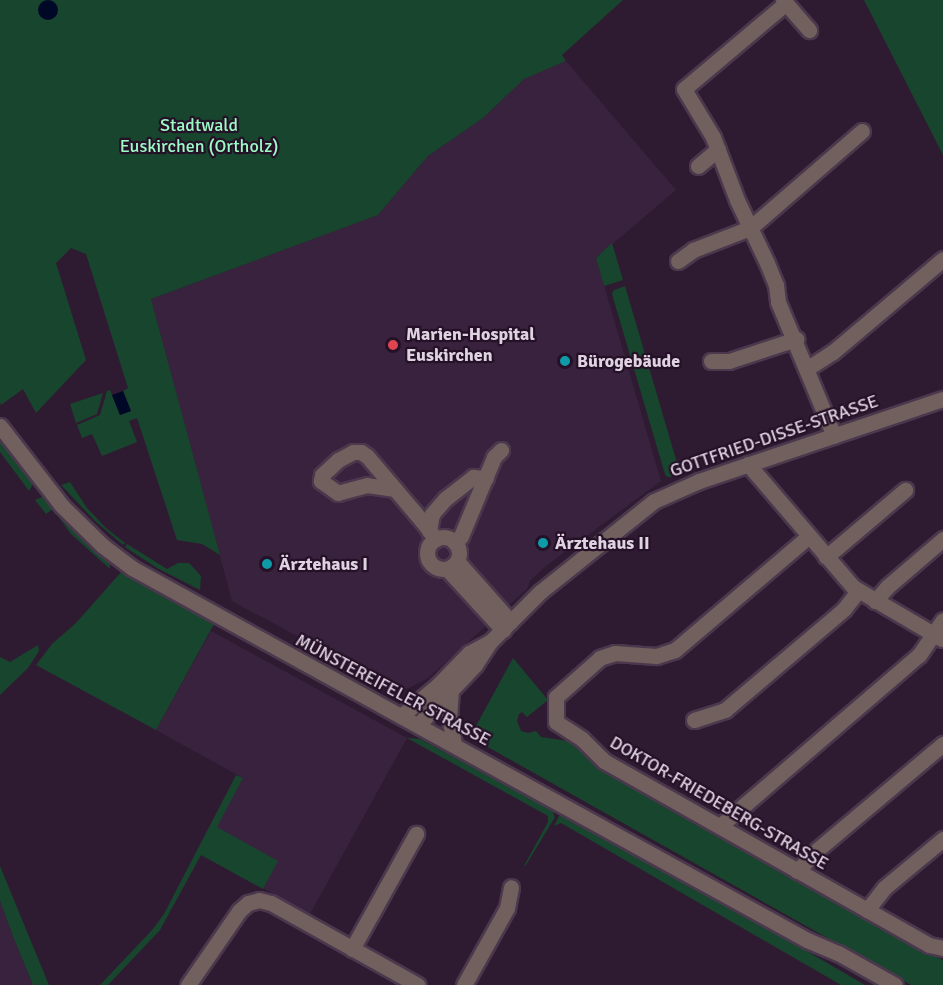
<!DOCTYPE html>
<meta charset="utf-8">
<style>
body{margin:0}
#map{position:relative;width:943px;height:985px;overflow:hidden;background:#2f1b31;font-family:Signika,sans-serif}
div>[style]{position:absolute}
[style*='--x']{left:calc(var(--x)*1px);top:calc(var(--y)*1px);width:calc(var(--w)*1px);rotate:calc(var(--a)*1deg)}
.built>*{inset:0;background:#39223d}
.green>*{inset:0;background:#18452d}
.water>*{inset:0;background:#000827}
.round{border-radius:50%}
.roads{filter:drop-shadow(2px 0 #4b384d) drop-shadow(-2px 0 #4b384d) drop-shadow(0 2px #4b384d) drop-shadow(0 -2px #4b384d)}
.minor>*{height:15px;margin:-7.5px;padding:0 7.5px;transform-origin:7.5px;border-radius:7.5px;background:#71605e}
.minor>.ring{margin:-7.5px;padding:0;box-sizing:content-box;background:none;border:15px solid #71605e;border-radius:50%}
.dots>*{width:16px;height:16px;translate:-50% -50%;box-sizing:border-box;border:3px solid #251127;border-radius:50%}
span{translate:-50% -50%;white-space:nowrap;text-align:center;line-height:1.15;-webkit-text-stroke:4.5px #251127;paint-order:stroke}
.park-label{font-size:18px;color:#9cfbc5}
.poi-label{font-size:18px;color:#dfd2e1;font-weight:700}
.left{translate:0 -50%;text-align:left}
.street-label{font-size:18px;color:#dfd2e1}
</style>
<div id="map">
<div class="built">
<i style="clip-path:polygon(566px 61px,676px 190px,596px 258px,661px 481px,546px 566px,530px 581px,527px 589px,428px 678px,409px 688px,397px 690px,232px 601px,151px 299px,378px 215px,428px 156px,483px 118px,524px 79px)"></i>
<i style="clip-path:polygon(211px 631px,407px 738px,310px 914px,201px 854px,243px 778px,156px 730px)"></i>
<i style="clip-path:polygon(0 901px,14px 939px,33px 985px,0 985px)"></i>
</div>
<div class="green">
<i style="clip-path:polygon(0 0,623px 0,562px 55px,566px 61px,524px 79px,483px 118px,428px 156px,378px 215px,151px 299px,220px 555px,202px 544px,177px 540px,137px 418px,129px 421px,137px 442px,102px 456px,92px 434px,82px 438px,77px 425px,100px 415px,107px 391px,110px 390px,120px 415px,131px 411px,123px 391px,128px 388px,86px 254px,71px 248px,56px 263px,86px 360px,36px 413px,23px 389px,1px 405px,0 403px)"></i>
<i style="clip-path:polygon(864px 0,943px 0,943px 155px)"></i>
<i style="clip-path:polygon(612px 243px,623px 280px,604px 286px,596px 258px)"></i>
<i style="clip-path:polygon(625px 286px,680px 473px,670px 477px,666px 476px,664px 471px,612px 294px,614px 290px)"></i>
<i style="clip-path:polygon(103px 393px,97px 414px,76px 423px,70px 404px)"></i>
<i style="clip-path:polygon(0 435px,34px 482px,29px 491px,0 452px)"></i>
<i style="clip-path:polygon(70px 482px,87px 508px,106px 528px,125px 543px,123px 545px,95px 521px,61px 485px)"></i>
<i style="clip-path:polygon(45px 496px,77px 531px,110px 561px,110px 569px,71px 534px,53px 509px,46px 514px,35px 500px)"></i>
<i style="clip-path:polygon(127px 544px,167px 569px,178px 563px,189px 563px,201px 576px,200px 590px,157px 568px,125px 547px)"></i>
<i style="clip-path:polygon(122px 571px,214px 624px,156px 730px,36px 665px,52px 644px,76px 623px)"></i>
<i style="clip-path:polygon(38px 645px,39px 651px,28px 668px,0 695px,0 657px,10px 662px)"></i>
<i style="clip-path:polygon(513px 658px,548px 700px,527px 717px,522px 712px,519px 714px,517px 721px,521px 731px,528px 733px,536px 731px,541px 737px,575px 742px,602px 766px,943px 960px,943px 985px,911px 985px,470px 737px)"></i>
<i style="clip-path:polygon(407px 738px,420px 739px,552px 810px,555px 817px,526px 865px,524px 866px,548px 822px,548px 816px)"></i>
<i style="clip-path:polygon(236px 775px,243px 778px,217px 827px,278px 861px,263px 889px,201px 855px,160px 930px,108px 985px,100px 985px,153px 929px,164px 914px)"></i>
<i style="clip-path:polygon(559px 816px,564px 816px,726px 904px,865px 985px,841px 985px,561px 823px,554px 826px)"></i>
<i style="clip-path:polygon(0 866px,49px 985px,33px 985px,14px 939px,0 901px)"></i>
</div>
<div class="water">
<i class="round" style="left:38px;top:0;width:20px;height:20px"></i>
<i style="clip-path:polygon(123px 391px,131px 411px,120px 415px,112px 395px)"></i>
</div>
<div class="roads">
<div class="minor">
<i style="--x:783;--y:0;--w:40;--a:49"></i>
<i style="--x:786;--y:3;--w:133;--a:139.9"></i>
<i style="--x:684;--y:89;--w:56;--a:58.9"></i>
<i style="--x:713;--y:137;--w:67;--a:69.1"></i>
<i style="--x:737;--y:200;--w:70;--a:64.5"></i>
<i style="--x:767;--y:263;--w:24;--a:68"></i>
<i style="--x:776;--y:285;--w:17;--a:83"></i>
<i style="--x:778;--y:302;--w:145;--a:67.3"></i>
<i style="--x:698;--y:166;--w:26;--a:-40"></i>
<i style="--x:678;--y:261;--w:19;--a:-36"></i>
<i style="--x:693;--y:250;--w:61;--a:-21.1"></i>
<i style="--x:750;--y:228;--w:148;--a:-40.9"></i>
<i style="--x:711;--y:361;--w:18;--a:0"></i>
<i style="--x:729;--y:361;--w:71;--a:-18.2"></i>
<i style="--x:808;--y:368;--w:30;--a:-33"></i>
<i style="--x:833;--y:352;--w:144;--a:-40.2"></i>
<i style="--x:0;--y:426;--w:101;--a:52.2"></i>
<i style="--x:62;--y:506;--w:57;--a:44.3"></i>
<i style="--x:103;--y:546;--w:36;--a:37"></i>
<i style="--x:132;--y:568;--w:771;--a:28.86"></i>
<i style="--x:807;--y:940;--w:34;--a:23"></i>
<i style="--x:838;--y:953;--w:65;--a:29.3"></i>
<i style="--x:748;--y:464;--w:162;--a:49.5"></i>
<i style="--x:853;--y:587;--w:103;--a:30.3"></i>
<i style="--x:395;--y:489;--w:28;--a:-172"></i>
<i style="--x:367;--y:485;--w:30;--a:165"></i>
<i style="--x:338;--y:493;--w:21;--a:-145"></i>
<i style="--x:321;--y:481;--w:6;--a:-81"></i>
<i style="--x:322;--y:475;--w:22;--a:-43"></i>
<i style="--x:338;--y:460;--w:17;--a:-28"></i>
<i style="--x:353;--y:452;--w:8;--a:0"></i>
<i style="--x:361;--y:452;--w:7;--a:34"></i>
<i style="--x:367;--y:456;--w:85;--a:49.8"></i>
<i style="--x:422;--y:521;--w:23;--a:52"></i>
<i style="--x:429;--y:531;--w:17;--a:-80"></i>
<i style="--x:432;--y:514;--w:20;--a:-49"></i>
<i style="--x:445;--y:499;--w:36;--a:-38"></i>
<i style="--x:473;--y:477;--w:13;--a:4"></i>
<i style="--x:809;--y:536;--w:176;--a:139.6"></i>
<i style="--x:675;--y:650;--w:20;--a:162"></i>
<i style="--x:656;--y:656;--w:41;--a:-175.8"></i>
<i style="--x:615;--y:653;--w:16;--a:162"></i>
<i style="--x:600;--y:658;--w:59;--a:138.4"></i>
<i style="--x:556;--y:697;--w:25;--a:90"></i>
<i style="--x:556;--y:722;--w:31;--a:33"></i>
<i style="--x:582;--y:739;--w:31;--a:45"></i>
<i style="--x:604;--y:761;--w:373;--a:29.5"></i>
<i style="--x:929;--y:945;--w:14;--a:12"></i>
<i class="ring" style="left:427px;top:537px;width:17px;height:17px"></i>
<i style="--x:455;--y:543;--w:9;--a:-49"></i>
<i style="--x:461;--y:536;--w:86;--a:-67.3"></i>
<i style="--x:494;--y:457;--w:10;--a:-45"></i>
<i style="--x:826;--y:557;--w:104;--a:-40.3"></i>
<i style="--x:457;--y:561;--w:81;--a:48.5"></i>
<i style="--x:447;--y:569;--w:83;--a:47.4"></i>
<i style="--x:875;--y:601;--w:18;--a:-49"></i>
<i style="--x:887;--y:587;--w:74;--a:-40.6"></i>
<i style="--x:451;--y:690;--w:26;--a:94"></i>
<i style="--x:449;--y:716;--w:29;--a:80"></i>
<i style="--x:401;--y:716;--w:48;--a:-40"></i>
<i style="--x:438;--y:685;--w:45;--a:-45.9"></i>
<i style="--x:469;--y:653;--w:24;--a:-28"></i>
<i style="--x:694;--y:720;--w:33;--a:-18"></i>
<i style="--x:725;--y:710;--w:156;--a:-40.3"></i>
<i style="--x:844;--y:609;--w:23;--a:-52"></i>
<i style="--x:418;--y:725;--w:83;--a:-46.5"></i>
<i style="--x:475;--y:665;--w:27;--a:-57"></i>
<i style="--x:490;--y:642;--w:71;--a:-45"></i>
<i style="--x:540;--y:592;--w:146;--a:-38.6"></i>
<i style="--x:654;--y:501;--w:49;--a:-24"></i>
<i style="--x:699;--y:481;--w:257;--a:-18.6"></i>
<i style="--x:720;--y:826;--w:262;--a:-40.7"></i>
<i style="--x:919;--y:655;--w:42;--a:-55.6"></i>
<i style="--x:797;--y:871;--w:29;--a:-46"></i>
<i style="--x:817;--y:850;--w:165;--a:-40.1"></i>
<i style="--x:867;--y:910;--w:28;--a:-52"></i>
<i style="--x:884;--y:888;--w:77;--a:-39.7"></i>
<i style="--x:352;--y:949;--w:132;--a:-60.9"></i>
<i style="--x:188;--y:985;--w:90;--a:-55.4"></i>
<i style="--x:239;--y:911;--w:12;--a:-42"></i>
<i style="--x:248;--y:903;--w:11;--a:-15"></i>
<i style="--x:259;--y:900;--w:12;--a:14"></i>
<i style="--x:271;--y:903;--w:168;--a:29.2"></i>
<i style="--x:464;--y:985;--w:88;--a:-60.8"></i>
<i style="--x:507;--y:908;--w:21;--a:-79"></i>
</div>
</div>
<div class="dots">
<i style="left:393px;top:345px;background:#e0444e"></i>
<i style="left:565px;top:361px;background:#0f9aa8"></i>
<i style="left:543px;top:543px;background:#0f9aa8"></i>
<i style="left:267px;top:564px;background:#0f9aa8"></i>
</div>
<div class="park-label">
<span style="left:199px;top:136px">Stadtwald<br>Euskirchen (Ortholz)</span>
</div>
<div class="poi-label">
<span class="left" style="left:406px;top:345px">Marien-Hospital<br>Euskirchen</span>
<span class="left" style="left:577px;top:361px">Bürogebäude</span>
<span class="left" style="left:555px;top:543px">Ärztehaus II</span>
<span class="left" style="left:279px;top:564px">Ärztehaus I</span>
</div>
<div class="street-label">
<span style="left:774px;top:436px;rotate:-19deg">GOTTFRIED-DISSE-STRASSE</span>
<span style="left:393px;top:690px;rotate:28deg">MÜNSTEREIFELER STRASSE</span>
<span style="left:719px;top:803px;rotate:30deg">DOKTOR-FRIEDEBERG-STRASSE</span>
</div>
</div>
